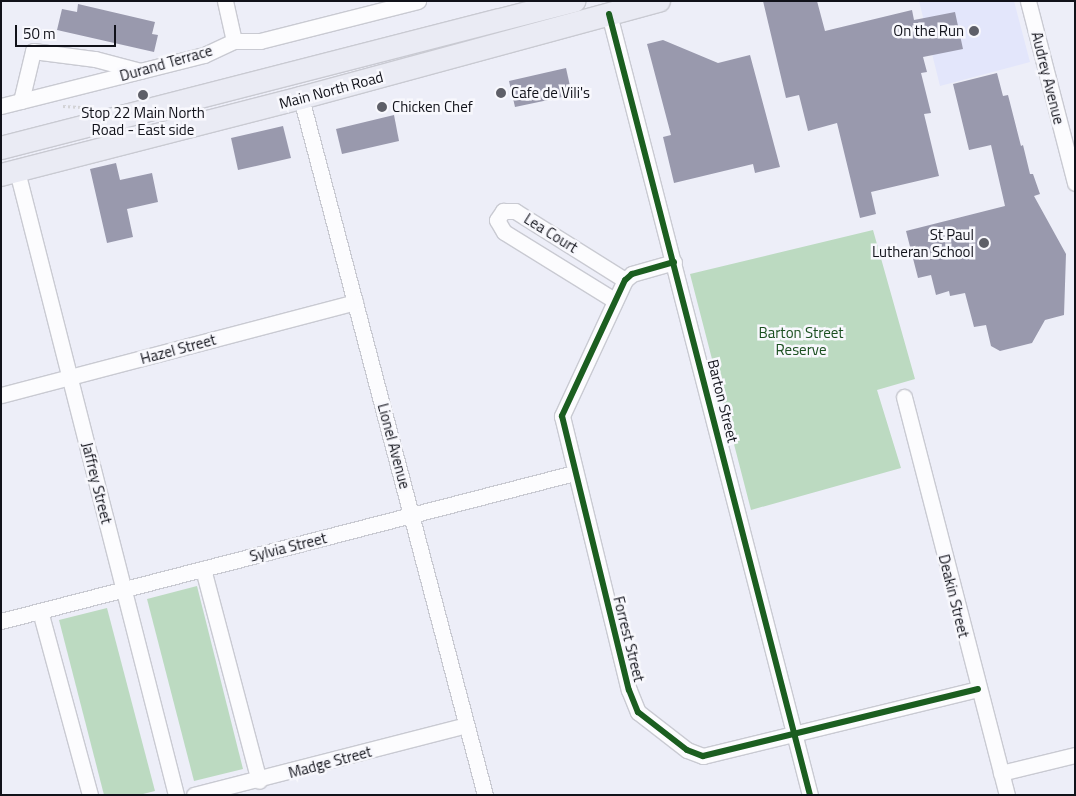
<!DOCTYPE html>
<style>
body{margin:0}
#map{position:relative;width:1076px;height:796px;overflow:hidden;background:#edeef8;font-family:"Titillium Web",sans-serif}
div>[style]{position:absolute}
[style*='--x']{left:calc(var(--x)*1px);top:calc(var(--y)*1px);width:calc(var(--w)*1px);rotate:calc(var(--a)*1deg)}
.built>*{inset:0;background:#e3e6fb}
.green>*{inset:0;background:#bcdac1}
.building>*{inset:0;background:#9999ad}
.path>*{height:2.5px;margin-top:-1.25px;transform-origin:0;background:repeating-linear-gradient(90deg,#d3d3d6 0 2.5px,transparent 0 5px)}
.roads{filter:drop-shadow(1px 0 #c9cad2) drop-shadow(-1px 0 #c9cad2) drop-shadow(0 1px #c9cad2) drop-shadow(0 -1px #c9cad2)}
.minor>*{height:15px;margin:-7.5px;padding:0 7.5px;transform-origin:7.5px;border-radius:7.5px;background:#fcfcfe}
.highway>*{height:22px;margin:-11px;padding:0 11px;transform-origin:11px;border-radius:11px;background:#eaebf4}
.cycleway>*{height:6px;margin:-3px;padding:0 3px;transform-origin:3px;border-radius:3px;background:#1b5e20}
.dots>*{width:14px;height:14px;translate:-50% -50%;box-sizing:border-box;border:2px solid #f8f8fd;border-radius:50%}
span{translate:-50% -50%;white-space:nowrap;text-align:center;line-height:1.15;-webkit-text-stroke:5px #f8f8fd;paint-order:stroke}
.poi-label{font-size:15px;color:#11121a}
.right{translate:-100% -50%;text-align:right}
.left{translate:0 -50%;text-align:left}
.street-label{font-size:15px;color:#11121a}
.park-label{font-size:15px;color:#1b4f20}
.frame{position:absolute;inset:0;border:2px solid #11121a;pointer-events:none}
.scale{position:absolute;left:15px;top:25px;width:101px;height:22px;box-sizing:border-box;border:2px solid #11121a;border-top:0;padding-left:6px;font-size:15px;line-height:18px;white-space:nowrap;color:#11121a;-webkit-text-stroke:4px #f8f8fd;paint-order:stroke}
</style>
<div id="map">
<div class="built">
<i style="clip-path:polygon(919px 1px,1014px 1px,1030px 62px,940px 86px)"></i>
</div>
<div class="green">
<i style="clip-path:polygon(873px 230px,915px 379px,877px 390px,901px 468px,751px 510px,690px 274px)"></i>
<i style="clip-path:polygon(197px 586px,243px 769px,194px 781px,147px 599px)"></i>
<i style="clip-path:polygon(107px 608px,155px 791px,139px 795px,104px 795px,59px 620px)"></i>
</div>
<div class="building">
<i style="clip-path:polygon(763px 1px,817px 1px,825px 31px,912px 10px,914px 20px,955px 12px,963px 49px,923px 57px,927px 72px,921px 73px,931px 113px,924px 114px,939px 176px,871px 192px,876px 214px,860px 218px,837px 123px,808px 131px,799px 95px,786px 98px)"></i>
<i style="clip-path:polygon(78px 4px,155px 22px,152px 34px,158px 35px,154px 52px,57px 30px,62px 9px,77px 12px)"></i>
<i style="clip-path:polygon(663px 40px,718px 63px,750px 55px,780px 167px,755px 173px,753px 164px,674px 183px,663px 137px,671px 135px,647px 44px)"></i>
<i style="clip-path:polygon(566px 68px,572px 95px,515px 107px,509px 81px)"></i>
<i style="clip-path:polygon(997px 73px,1003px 96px,1008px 95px,1021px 146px,1023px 145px,1030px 174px,1033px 174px,1040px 194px,1034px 196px,1066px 254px,1064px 315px,1045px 320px,1032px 343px,1000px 351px,991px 346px,986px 325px,974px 327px,965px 293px,950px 296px,949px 291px,936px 295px,931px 275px,918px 278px,906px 231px,1005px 206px,991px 145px,969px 150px,953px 84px)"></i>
<i style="clip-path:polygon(394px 115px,399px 141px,342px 154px,336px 129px)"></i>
<i style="clip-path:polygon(283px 126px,291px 158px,238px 170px,231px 138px)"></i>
<i style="clip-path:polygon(116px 163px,120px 180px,152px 173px,158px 202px,127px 209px,133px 237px,107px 243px,90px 169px)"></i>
</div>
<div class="path">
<i style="--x:63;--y:106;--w:22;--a:3"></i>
</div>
<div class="roads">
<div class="minor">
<i style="--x:225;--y:1;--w:41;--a:77.3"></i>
<i style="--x:1028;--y:1;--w:188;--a:75.5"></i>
<i style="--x:609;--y:14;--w:806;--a:75.57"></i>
<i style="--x:301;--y:98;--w:721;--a:75.21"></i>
<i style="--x:21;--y:101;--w:51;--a:-76.5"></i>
<i style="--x:33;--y:51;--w:63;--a:7.4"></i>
<i style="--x:95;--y:59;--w:47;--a:14.9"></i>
<i style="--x:1;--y:106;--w:209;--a:-14.1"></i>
<i style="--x:204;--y:55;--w:33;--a:-25"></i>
<i style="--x:234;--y:41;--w:26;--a:0"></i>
<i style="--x:260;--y:41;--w:163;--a:-14.2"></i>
<i style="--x:17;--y:171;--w:644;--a:75.7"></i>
<i style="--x:674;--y:262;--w:44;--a:164.1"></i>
<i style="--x:632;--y:274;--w:9;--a:139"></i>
<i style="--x:625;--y:280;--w:150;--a:114.9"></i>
<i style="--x:562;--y:416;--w:282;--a:76.3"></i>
<i style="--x:629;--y:690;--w:24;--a:68"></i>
<i style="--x:638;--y:712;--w:62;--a:37.8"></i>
<i style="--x:687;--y:750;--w:17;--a:21"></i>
<i style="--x:703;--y:756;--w:283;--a:-13.7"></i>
<i style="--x:614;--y:300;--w:129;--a:-148.3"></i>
<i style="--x:504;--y:232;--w:14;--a:-120"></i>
<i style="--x:497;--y:220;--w:11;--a:-56"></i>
<i style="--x:503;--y:211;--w:12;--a:0"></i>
<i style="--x:515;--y:211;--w:130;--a:32.1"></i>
<i style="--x:1;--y:395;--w:366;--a:-14.7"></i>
<i style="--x:904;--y:397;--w:411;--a:75.5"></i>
<i style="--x:203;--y:569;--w:219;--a:75.2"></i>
<i style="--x:40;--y:611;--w:191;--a:74.8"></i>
<i style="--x:1;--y:621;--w:592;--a:-14.48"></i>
<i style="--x:1001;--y:773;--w:76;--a:-13.7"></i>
<i style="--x:194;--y:795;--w:281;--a:-14.4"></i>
</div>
<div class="highway">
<i style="--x:1;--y:148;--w:592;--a:-14.39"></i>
<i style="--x:1;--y:175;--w:310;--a:-14.4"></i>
<i style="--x:301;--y:98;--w:371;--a:-15.2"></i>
</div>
</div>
<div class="cycleway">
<i style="--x:609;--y:14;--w:806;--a:75.57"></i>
<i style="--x:674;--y:262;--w:44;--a:164.1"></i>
<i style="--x:632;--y:274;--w:9;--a:139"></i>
<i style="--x:625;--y:280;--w:150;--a:114.9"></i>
<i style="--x:562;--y:416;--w:282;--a:76.3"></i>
<i style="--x:629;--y:690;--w:24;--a:68"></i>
<i style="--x:638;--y:712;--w:62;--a:37.8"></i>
<i style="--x:687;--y:750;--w:17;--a:21"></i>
<i style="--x:703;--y:756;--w:283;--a:-13.7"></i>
</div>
<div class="dots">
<i style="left:974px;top:31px;background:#5e5f68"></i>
<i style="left:501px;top:93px;background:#5e5f68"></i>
<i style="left:143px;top:95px;background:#5e5f68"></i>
<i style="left:382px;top:107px;background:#5e5f68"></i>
<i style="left:984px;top:243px;background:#5e5f68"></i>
</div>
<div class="poi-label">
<span class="right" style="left:964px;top:31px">On the Run</span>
<span class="left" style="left:511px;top:93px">Cafe de Vili's</span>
<span class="left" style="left:392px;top:107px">Chicken Chef</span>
<span style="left:143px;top:121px">Stop 22 Main North<br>Road - East side</span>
<span class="right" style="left:974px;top:243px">St Paul<br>Lutheran School</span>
</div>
<div class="street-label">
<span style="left:166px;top:63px;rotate:-16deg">Durand Terrace</span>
<span style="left:1048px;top:78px;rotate:76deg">Audrey Avenue</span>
<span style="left:331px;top:90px;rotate:-15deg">Main North Road</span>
<span style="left:551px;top:233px;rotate:32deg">Lea Court</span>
<span style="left:178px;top:349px;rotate:-15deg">Hazel Street</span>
<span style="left:723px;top:401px;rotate:76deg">Barton Street</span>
<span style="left:394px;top:446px;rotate:75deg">Lionel Avenue</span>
<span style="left:97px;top:483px;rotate:76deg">Jaffrey Street</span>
<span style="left:288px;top:547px;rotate:-14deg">Sylvia Street</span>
<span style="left:954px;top:596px;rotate:76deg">Deakin Street</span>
<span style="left:629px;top:639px;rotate:76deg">Forrest Street</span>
<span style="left:330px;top:762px;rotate:-15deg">Madge Street</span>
</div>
<div class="park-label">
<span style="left:801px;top:341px">Barton Street<br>Reserve</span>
</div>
<div class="frame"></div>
<div class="scale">50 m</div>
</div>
